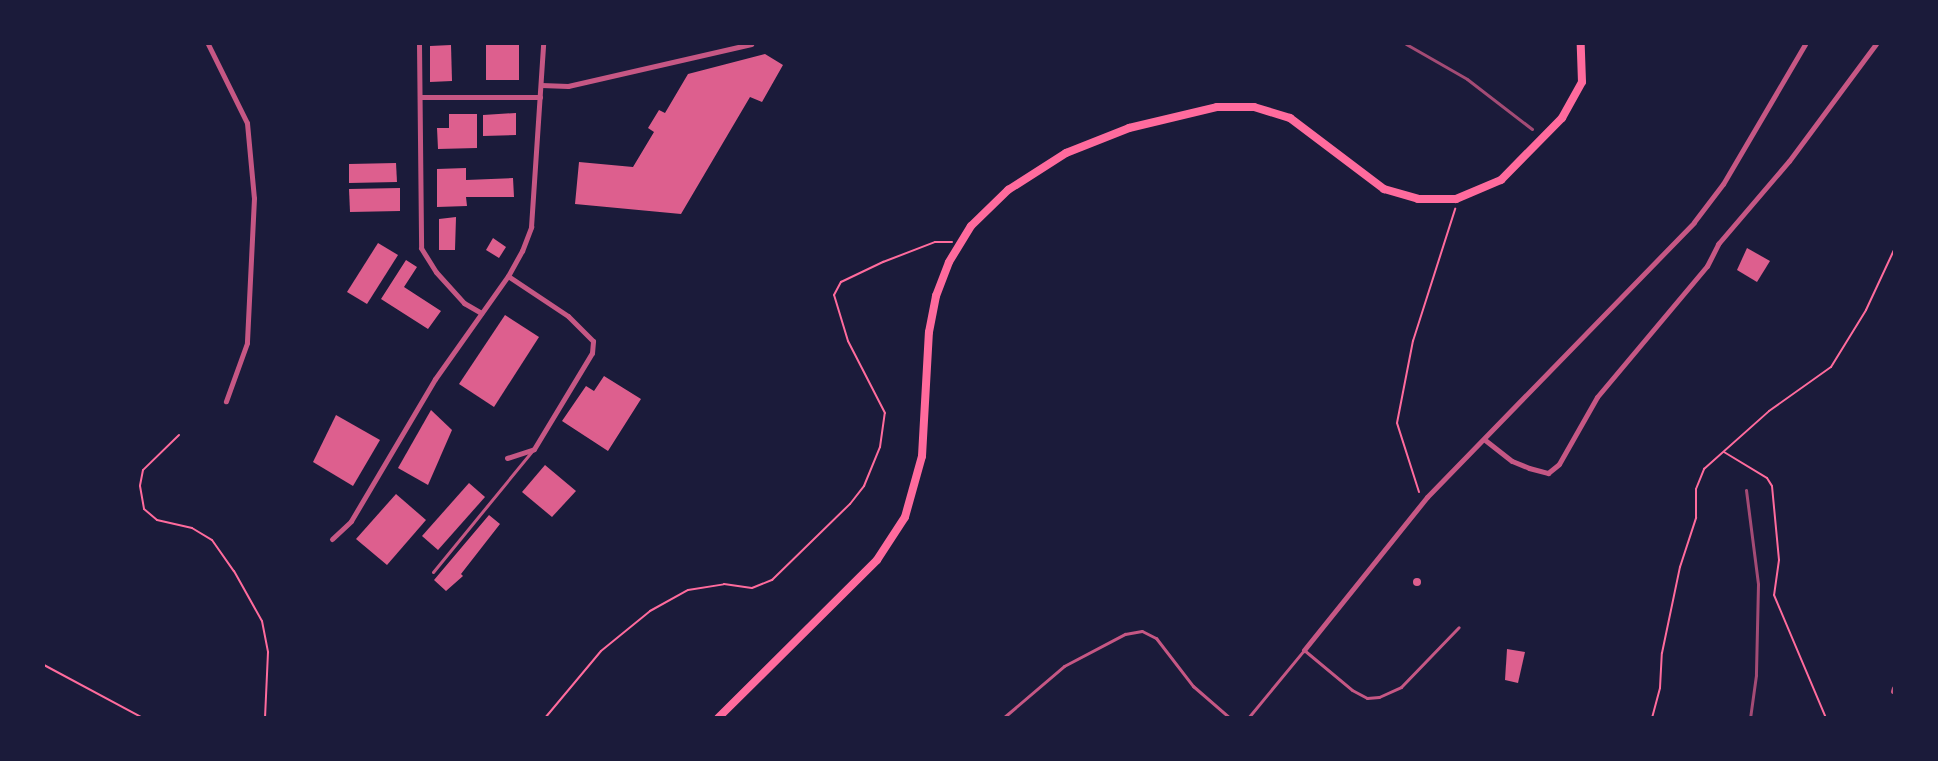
<!DOCTYPE html>
<style>
body{margin:0}
#map{position:relative;width:1938px;height:761px;overflow:hidden;background:#1b1b3a;font-family:"Roboto Condensed",sans-serif}
div>[style]{position:absolute}
[style*='--x']{left:calc(var(--x)*1px);top:calc(var(--y)*1px);width:calc(var(--w)*1px);rotate:calc(var(--a)*1deg)}
.building>*{inset:0;background:#dd5f8e}
.round{border-radius:50%}
.path>*{height:2px;margin:-1px;padding:0 1px;transform-origin:1px;border-radius:1px;background:#ff6b9d}
.service>*{height:3px;margin:-1.5px;padding:0 1.5px;transform-origin:1.5px;border-radius:1.5px;background:#c65784}
.minor>*{height:5px;margin:-2.5px;padding:0 2.5px;transform-origin:2.5px;border-radius:2.5px;background:#c65784}
.secondary>*{height:8px;margin:-4px;padding:0 4px;transform-origin:4px;border-radius:4px;background:#ff6b9d}
.rail>*{height:3px;margin:-1.5px;padding:0 1.5px;transform-origin:1.5px;border-radius:1.5px;background:#a44b75}
span{translate:-50% -50%;white-space:nowrap;text-align:center;line-height:1.15;-webkit-text-stroke:5px #1b1b3a;paint-order:stroke}
.frame{position:absolute;inset:0;border:45px solid #1b1b3a;pointer-events:none}
</style>
<div id="map">
<div class="building">
<i style="clip-path:polygon(486px 44px,519px 44px,519px 80px,486px 80px)"></i>
<i style="clip-path:polygon(451px 45px,452px 81px,430px 82px,430px 46px)"></i>
<i style="clip-path:polygon(765px 54px,783px 65px,762px 102px,750px 97px,681px 214px,575px 204px,579px 162px,633px 167px,654px 132px,648px 128px,659px 110px,665px 113px,688px 74px)"></i>
<i style="clip-path:polygon(516px 113px,516px 135px,483px 136px,483px 115px)"></i>
<i style="clip-path:polygon(449px 114px,477px 114px,477px 148px,438px 149px,437px 128px,449px 128px)"></i>
<i style="clip-path:polygon(396px 163px,397px 182px,349px 183px,349px 164px)"></i>
<i style="clip-path:polygon(466px 168px,466px 180px,513px 178px,514px 197px,466px 197px,467px 206px,437px 207px,437px 169px)"></i>
<i style="clip-path:polygon(400px 188px,400px 211px,350px 212px,349px 189px)"></i>
<i style="clip-path:polygon(456px 217px,455px 250px,439px 250px,439px 219px)"></i>
<i style="clip-path:polygon(493px 238px,506px 247px,499px 258px,486px 250px)"></i>
<i style="clip-path:polygon(378px 243px,398px 255px,367px 304px,347px 292px)"></i>
<i style="clip-path:polygon(1747px 248px,1770px 261px,1757px 282px,1737px 270px)"></i>
<i style="clip-path:polygon(406px 260px,417px 267px,404px 287px,441px 311px,428px 329px,381px 299px)"></i>
<i style="clip-path:polygon(505px 315px,539px 337px,494px 407px,459px 384px)"></i>
<i style="clip-path:polygon(604px 376px,641px 399px,608px 451px,562px 421px,586px 386px,594px 391px)"></i>
<i style="clip-path:polygon(431px 410px,452px 430px,428px 485px,398px 468px)"></i>
<i style="clip-path:polygon(336px 415px,380px 440px,353px 486px,313px 462px)"></i>
<i style="clip-path:polygon(545px 465px,576px 491px,552px 517px,522px 492px)"></i>
<i style="clip-path:polygon(469px 483px,485px 497px,438px 550px,422px 536px)"></i>
<i style="clip-path:polygon(396px 494px,426px 520px,387px 565px,356px 539px)"></i>
<i style="clip-path:polygon(489px 515px,500px 524px,461px 574px,463px 576px,446px 591px,434px 580px)"></i>
<i class="round" style="left:1413px;top:578px;width:8px;height:8px"></i>
<i style="clip-path:polygon(1507px 649px,1525px 652px,1518px 683px,1505px 680px)"></i>
</div>
<div class="path">
<i style="--x:179;--y:435;--w:50;--a:135.8"></i>
<i style="--x:143;--y:470;--w:16;--a:101"></i>
<i style="--x:140;--y:486;--w:23;--a:80"></i>
<i style="--x:144;--y:509;--w:17;--a:40"></i>
<i style="--x:157;--y:520;--w:36;--a:13"></i>
<i style="--x:192;--y:528;--w:23;--a:31"></i>
<i style="--x:212;--y:540;--w:38;--a:55"></i>
<i style="--x:234;--y:571;--w:57;--a:60.8"></i>
<i style="--x:262;--y:621;--w:32;--a:79"></i>
<i style="--x:268;--y:652;--w:66;--a:92.6"></i>
<i style="--x:1724;--y:452;--w:50;--a:31.2"></i>
<i style="--x:1767;--y:478;--w:9;--a:58"></i>
<i style="--x:1772;--y:486;--w:74;--a:84.6"></i>
<i style="--x:1779;--y:560;--w:35;--a:98"></i>
<i style="--x:1774;--y:595;--w:134;--a:67.1"></i>
<i style="--x:1419;--y:492;--w:72;--a:-107.7"></i>
<i style="--x:1397;--y:423;--w:84;--a:-79"></i>
<i style="--x:1413;--y:341;--w:139;--a:-72.3"></i>
<i style="--x:44;--y:665;--w:112;--a:28.2"></i>
<i style="--x:545;--y:718;--w:87;--a:-50.1"></i>
<i style="--x:601;--y:651;--w:63;--a:-39.2"></i>
<i style="--x:650;--y:611;--w:43;--a:-28.9"></i>
<i style="--x:688;--y:590;--w:36;--a:-9"></i>
<i style="--x:724;--y:584;--w:28;--a:8"></i>
<i style="--x:752;--y:588;--w:22;--a:-22"></i>
<i style="--x:772;--y:580;--w:109;--a:-44.3"></i>
<i style="--x:850;--y:504;--w:23;--a:-52"></i>
<i style="--x:864;--y:486;--w:42;--a:-67.7"></i>
<i style="--x:880;--y:447;--w:34;--a:-82"></i>
<i style="--x:885;--y:413;--w:81;--a:-117.2"></i>
<i style="--x:848;--y:341;--w:48;--a:-106.9"></i>
<i style="--x:834;--y:295;--w:15;--a:-62"></i>
<i style="--x:841;--y:282;--w:47;--a:-25.5"></i>
<i style="--x:883;--y:262;--w:56;--a:-21"></i>
<i style="--x:935;--y:242;--w:17;--a:0"></i>
<i style="--x:1652;--y:718;--w:31;--a:-75"></i>
<i style="--x:1660;--y:688;--w:35;--a:-87"></i>
<i style="--x:1662;--y:653;--w:88;--a:-78.2"></i>
<i style="--x:1680;--y:567;--w:52;--a:-71.9"></i>
<i style="--x:1696;--y:518;--w:29;--a:-90"></i>
<i style="--x:1696;--y:489;--w:22;--a:-68"></i>
<i style="--x:1704;--y:469;--w:87;--a:-41.7"></i>
<i style="--x:1769;--y:411;--w:76;--a:-35.4"></i>
<i style="--x:1831;--y:367;--w:67;--a:-58.4"></i>
<i style="--x:1866;--y:310;--w:66;--a:-65"></i>
</div>
<div class="service">
<i style="--x:433;--y:572;--w:158;--a:-50.7"></i>
<i style="--x:1003;--y:718;--w:80;--a:-40.4"></i>
<i style="--x:1064;--y:666;--w:69;--a:-27.7"></i>
<i style="--x:1125;--y:634;--w:17;--a:-10"></i>
<i style="--x:1142;--y:631;--w:16;--a:27"></i>
<i style="--x:1156;--y:638;--w:61;--a:52.4"></i>
<i style="--x:1193;--y:686;--w:49;--a:40.9"></i>
<i style="--x:1248;--y:718;--w:88;--a:-50.5"></i>
<i style="--x:1304;--y:650;--w:62;--a:39.8"></i>
<i style="--x:1352;--y:690;--w:17;--a:28"></i>
<i style="--x:1367;--y:698;--w:12;--a:-5"></i>
<i style="--x:1379;--y:697;--w:24;--a:-24"></i>
<i style="--x:1401;--y:687;--w:83;--a:-46"></i>
</div>
<div class="minor">
<i style="--x:208;--y:44;--w:88;--a:63.7"></i>
<i style="--x:247;--y:123;--w:75;--a:84.7"></i>
<i style="--x:254;--y:198;--w:145;--a:92.8"></i>
<i style="--x:247;--y:343;--w:62;--a:109.9"></i>
<i style="--x:419;--y:44;--w:204;--a:89.4"></i>
<i style="--x:421;--y:248;--w:28;--a:58"></i>
<i style="--x:436;--y:272;--w:42;--a:47.9"></i>
<i style="--x:464;--y:303;--w:20;--a:30"></i>
<i style="--x:541;--y:85;--w:27;--a:2"></i>
<i style="--x:568;--y:86;--w:188;--a:-12.9"></i>
<i style="--x:421;--y:97;--w:119;--a:0"></i>
<i style="--x:1485;--y:440;--w:34;--a:38"></i>
<i style="--x:1512;--y:461;--w:18;--a:22"></i>
<i style="--x:1529;--y:468;--w:20;--a:15"></i>
<i style="--x:1548;--y:473;--w:14;--a:-39"></i>
<i style="--x:1559;--y:464;--w:77;--a:-60.4"></i>
<i style="--x:1597;--y:397;--w:171;--a:-50"></i>
<i style="--x:1707;--y:266;--w:25;--a:-63"></i>
<i style="--x:1718;--y:244;--w:109;--a:-49.5"></i>
<i style="--x:1789;--y:161;--w:146;--a:-53.4"></i>
<i style="--x:507;--y:458;--w:28;--a:-18"></i>
<i style="--x:534;--y:449;--w:112;--a:-58.9"></i>
<i style="--x:592;--y:353;--w:12;--a:-85"></i>
<i style="--x:593;--y:341;--w:35;--a:-135"></i>
<i style="--x:568;--y:316;--w:72;--a:-146.3"></i>
<i style="--x:332;--y:539;--w:26;--a:-43"></i>
<i style="--x:351;--y:521;--w:165;--a:-59.4"></i>
<i style="--x:435;--y:379;--w:126;--a:-54.7"></i>
<i style="--x:508;--y:276;--w:29;--a:-61"></i>
<i style="--x:522;--y:251;--w:26;--a:-69"></i>
<i style="--x:531;--y:227;--w:183;--a:-86.2"></i>
<i style="--x:1304;--y:650;--w:196;--a:-51.2"></i>
<i style="--x:1427;--y:497;--w:383;--a:-45.8"></i>
<i style="--x:1694;--y:222;--w:48;--a:-52.7"></i>
<i style="--x:1723;--y:184;--w:162;--a:-59.6"></i>
<i style="--x:1893;--y:691;--w:3;--a:-72"></i>
</div>
<div class="secondary">
<i style="--x:718;--y:718;--w:224;--a:-44.8"></i>
<i style="--x:877;--y:560;--w:51;--a:-56.9"></i>
<i style="--x:905;--y:517;--w:63;--a:-74.4"></i>
<i style="--x:922;--y:456;--w:124;--a:-86.8"></i>
<i style="--x:929;--y:332;--w:37;--a:-79"></i>
<i style="--x:936;--y:296;--w:36;--a:-69"></i>
<i style="--x:949;--y:262;--w:42;--a:-58.6"></i>
<i style="--x:971;--y:226;--w:52;--a:-44.2"></i>
<i style="--x:1008;--y:190;--w:69;--a:-32.5"></i>
<i style="--x:1066;--y:153;--w:68;--a:-21.6"></i>
<i style="--x:1129;--y:128;--w:90;--a:-13.4"></i>
<i style="--x:1217;--y:107;--w:37;--a:0"></i>
<i style="--x:1254;--y:107;--w:38;--a:17"></i>
<i style="--x:1290;--y:118;--w:118;--a:37.1"></i>
<i style="--x:1384;--y:189;--w:35;--a:16"></i>
<i style="--x:1418;--y:199;--w:38;--a:0"></i>
<i style="--x:1456;--y:199;--w:49;--a:-22.9"></i>
<i style="--x:1501;--y:180;--w:87;--a:-45.5"></i>
<i style="--x:1562;--y:118;--w:41;--a:-60.9"></i>
<i style="--x:1582;--y:82;--w:38;--a:-92"></i>
</div>
<div class="rail">
<i style="--x:1406;--y:44;--w:70;--a:29.8"></i>
<i style="--x:1467;--y:79;--w:82;--a:37.6"></i>
<i style="--x:1746;--y:490;--w:95;--a:82.7"></i>
<i style="--x:1758;--y:584;--w:91;--a:91.3"></i>
<i style="--x:1756;--y:675;--w:43;--a:97.9"></i>
</div>
<div class="frame"></div>
</div>
